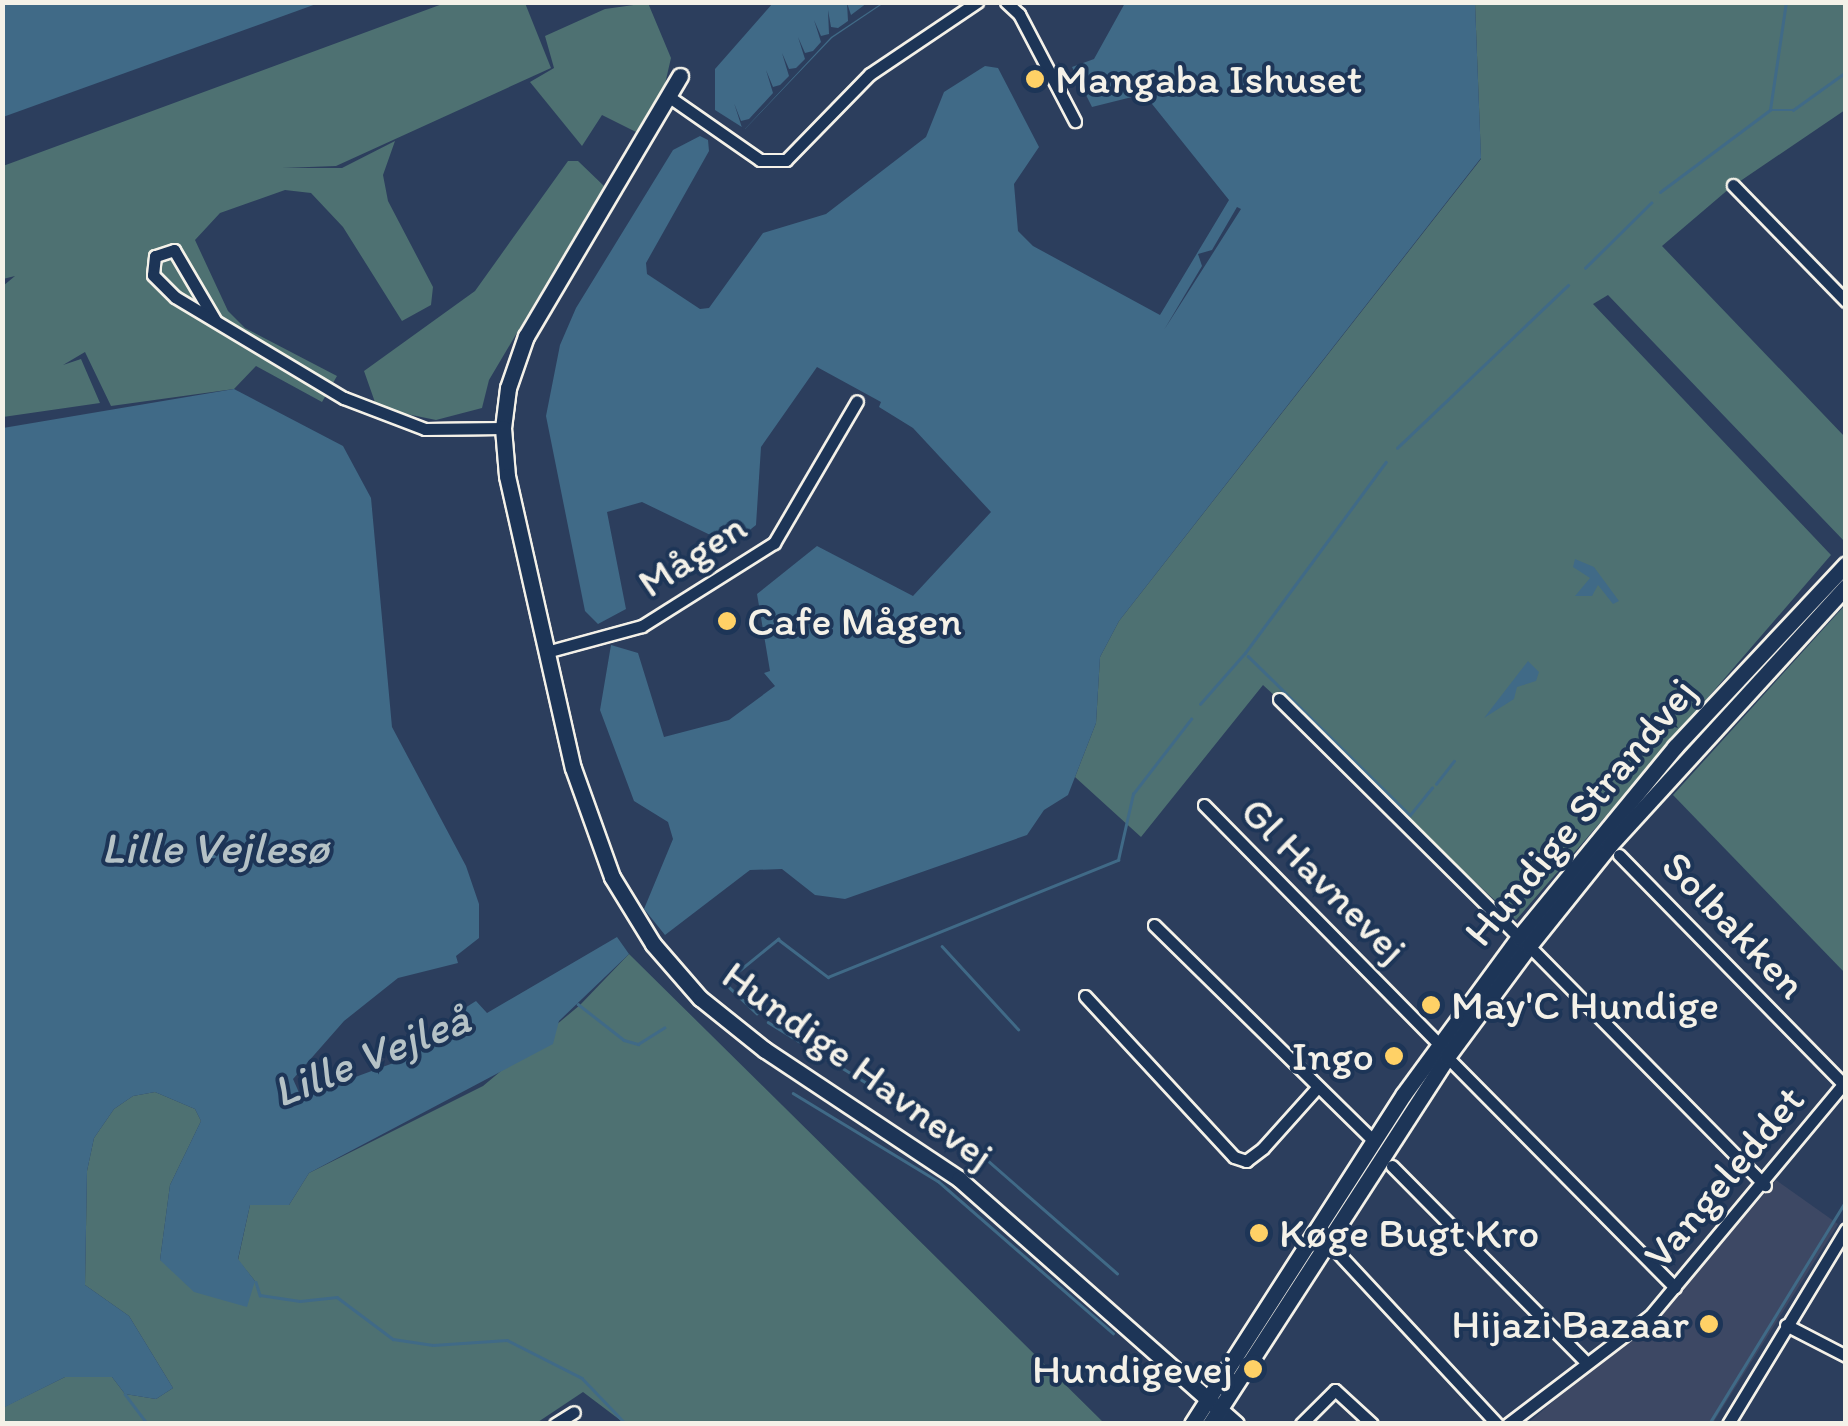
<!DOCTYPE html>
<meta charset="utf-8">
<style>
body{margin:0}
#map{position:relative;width:1848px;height:1426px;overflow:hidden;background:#2c3e5d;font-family:Itim,sans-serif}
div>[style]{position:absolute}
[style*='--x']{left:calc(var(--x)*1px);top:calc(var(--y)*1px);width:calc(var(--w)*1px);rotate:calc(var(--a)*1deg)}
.built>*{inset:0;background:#3d4864}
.green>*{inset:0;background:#4e7172}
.water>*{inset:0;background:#406a87}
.pier>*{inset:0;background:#2c3e5d}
.stream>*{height:2.5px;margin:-1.25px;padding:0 1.25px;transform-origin:1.25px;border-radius:1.25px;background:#406a87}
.roads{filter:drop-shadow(2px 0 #f4f1e8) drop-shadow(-2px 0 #f4f1e8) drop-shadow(0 2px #f4f1e8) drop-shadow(0 -2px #f4f1e8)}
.street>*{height:11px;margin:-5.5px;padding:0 5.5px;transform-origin:5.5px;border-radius:5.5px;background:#1d3557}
.secondary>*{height:15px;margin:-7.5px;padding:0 7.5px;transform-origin:7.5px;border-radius:7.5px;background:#1d3557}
.dots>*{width:28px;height:28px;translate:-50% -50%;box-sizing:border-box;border:5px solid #1d3557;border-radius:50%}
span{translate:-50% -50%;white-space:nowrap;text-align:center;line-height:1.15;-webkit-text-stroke:8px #1d3557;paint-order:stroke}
.poi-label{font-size:42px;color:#f4f1e8}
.left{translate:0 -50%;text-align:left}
.right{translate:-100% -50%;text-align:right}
.street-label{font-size:42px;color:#f4f1e8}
.water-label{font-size:45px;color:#b5c2c6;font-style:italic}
.frame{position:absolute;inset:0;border:5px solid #f4f1e8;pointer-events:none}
</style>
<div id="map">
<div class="built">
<i style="clip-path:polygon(1776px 1180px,1838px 1224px,1713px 1423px,1527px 1424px,1682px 1290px)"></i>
</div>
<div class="green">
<i style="clip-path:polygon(445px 3px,525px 3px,551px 68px,336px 166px,282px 168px,342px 168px,395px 141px,383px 175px,388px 201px,433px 287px,431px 305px,402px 321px,343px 227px,311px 193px,285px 190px,220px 213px,195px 240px,228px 311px,245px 328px,337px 376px,322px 402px,256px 366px,234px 389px,111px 406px,85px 352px,63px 365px,81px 359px,100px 403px,3px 417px,3px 286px,15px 276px,3px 279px,3px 166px)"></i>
<i style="clip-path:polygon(648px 3px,671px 58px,665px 84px,636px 132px,602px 115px,582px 146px,530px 82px,554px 68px,545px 36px,605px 9px)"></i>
<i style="clip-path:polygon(1475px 3px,1845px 3px,1845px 110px,1730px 188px,1662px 246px,1845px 437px,1845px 542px,1608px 295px,1593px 304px,1831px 555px,1516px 920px,1263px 685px,1141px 837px,1075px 777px,1096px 723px,1100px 657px,1119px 621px,1481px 159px)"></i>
<i style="clip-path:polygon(568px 161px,578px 161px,604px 186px,489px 380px,482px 408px,436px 420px,377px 408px,364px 371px,475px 291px)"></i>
<i style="clip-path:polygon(1845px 605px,1845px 973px,1673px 795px)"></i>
<i style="clip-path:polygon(629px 954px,1104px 1423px,624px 1423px,583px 1392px,535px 1424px,3px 1424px,2px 1408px,65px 1377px,112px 1377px,125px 1394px,156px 1399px,173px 1388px,129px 1316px,85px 1285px,87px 1171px,94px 1138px,114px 1109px,133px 1096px,155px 1092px,195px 1109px,201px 1121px,170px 1185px,160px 1260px,255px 1281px,238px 1260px,250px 1205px,289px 1205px,309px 1173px,483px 1086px,580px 1005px)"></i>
</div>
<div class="water">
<i style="clip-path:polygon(3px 2px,319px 2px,319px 3px,3px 117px)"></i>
<i style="clip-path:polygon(773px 3px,884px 3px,832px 38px,745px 129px,715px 110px,715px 69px)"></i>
<i style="clip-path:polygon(1125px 3px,1475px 3px,1481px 158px,1119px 621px,1100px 657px,1096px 723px,1068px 795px,1044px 810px,1027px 835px,845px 899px,815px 895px,782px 869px,750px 870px,665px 935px,644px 909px,673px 839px,668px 822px,634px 801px,600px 710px,611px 645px,638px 653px,664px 737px,729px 720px,775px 686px,764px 673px,770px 671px,757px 594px,817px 546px,913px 596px,991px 512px,913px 428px,879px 407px,881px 402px,817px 367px,761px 447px,756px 525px,731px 545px,642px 502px,607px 512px,626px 609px,598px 624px,585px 611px,546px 416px,560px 345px,576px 308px,673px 150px,700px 136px,708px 140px,709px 151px,646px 263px,647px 274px,700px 309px,709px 308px,763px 233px,826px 214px,926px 137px,944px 92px,985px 66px,998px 68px,1039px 147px,1014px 184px,1018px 231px,1033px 246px,1160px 315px,1229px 200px,1144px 94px,1092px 107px,1072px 67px,1094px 59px)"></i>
<i style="clip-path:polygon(234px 389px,343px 446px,371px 498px,392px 727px,466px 866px,479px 904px,479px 938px,456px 956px,458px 963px,398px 978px,344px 1021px,293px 1079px,301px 1097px,407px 1058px,452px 1032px,460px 1011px,476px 1001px,487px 1013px,617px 937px,629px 954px,559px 1021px,553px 1044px,309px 1173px,289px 1205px,250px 1205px,238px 1259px,255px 1281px,247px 1307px,194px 1292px,160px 1260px,170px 1185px,201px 1121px,195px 1109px,155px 1092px,133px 1096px,114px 1109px,94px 1138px,87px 1171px,85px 1285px,129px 1316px,173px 1388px,156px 1399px,125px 1394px,112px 1377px,65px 1377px,3px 1408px,3px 428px)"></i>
<i style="clip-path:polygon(1575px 559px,1594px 567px,1619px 601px,1613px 604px,1598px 585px,1592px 596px,1575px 596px,1590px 578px,1573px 567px)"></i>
<i style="clip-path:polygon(1528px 661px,1539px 672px,1536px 681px,1517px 687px,1514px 699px,1484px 718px)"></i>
</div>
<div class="pier">
<i style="clip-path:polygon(847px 3px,851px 15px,867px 3px,882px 3px,831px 37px,743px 131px,734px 103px,741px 121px,749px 119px,773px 93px,766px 70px,773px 87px,780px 85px,789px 76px,782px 53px,789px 69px,796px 68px,805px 59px,798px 37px,805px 53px,813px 51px,821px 42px,814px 20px,821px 36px,829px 34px,828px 10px,831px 27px,838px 28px,848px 21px)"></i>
<i style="clip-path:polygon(1237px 207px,1241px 209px,1164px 330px,1202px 266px,1198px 254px,1212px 250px)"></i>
</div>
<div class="stream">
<i style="--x:1770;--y:110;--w:23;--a:0"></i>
<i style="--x:1793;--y:110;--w:65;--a:-35.6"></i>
<i style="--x:1660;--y:192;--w:137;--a:-36.7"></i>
<i style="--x:1770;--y:110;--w:109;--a:-81.6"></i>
<i style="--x:1585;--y:268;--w:93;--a:-44.6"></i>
<i style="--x:1397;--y:448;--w:236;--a:-43.6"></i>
<i style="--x:1248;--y:656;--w:227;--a:44.5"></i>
<i style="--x:1410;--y:815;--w:35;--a:-51"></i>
<i style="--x:1200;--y:704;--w:68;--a:-48.6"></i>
<i style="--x:1245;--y:653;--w:237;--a:-53.6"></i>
<i style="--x:1436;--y:784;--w:29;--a:-52"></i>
<i style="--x:942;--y:946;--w:113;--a:47.5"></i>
<i style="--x:578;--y:1004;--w:58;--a:38"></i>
<i style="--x:624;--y:1040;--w:15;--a:16"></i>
<i style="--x:638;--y:1044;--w:31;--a:-32"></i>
<i style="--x:757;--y:1014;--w:45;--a:-136.8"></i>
<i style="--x:724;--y:983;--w:70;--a:-39.2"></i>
<i style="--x:778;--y:939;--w:63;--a:37.2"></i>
<i style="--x:828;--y:977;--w:313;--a:-22"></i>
<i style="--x:1118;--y:860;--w:68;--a:-77.2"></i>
<i style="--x:1133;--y:794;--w:95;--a:-52.3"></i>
<i style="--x:768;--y:1022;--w:246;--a:31.7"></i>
<i style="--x:977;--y:1151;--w:186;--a:41.1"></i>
<i style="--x:793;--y:1093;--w:170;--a:31.3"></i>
<i style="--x:938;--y:1181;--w:232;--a:41"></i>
<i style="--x:256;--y:1282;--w:14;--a:73"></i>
<i style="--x:260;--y:1295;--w:40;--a:8.5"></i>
<i style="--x:300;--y:1301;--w:37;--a:-6"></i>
<i style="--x:337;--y:1297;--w:70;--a:36.9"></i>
<i style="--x:393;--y:1339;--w:40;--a:8.5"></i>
<i style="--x:433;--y:1345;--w:74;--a:-3.9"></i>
<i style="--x:507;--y:1340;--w:84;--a:26.9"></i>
<i style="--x:582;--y:1378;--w:64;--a:46.3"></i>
<i style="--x:125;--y:1394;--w:38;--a:53"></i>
<i style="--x:1709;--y:1424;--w:263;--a:-58.5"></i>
</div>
<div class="roads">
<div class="street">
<i style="--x:1006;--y:2;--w:18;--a:43"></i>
<i style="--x:1019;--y:14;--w:121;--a:62.4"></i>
<i style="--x:668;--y:96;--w:112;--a:34.8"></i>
<i style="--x:760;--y:160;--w:26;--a:0"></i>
<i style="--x:786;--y:160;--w:120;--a:-45.7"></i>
<i style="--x:870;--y:74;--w:129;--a:-33.9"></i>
<i style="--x:1733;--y:185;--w:162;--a:45.8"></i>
<i style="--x:215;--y:320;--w:81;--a:-120.4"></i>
<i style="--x:174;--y:250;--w:20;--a:162"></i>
<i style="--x:155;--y:256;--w:19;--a:96"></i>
<i style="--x:153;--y:275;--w:31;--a:45"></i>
<i style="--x:175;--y:297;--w:197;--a:30.9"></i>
<i style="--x:344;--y:398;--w:87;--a:20.9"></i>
<i style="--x:425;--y:429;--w:78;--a:-0.7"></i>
<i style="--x:546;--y:652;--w:99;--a:-15.2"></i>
<i style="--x:642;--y:626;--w:156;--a:-32.2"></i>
<i style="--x:774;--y:543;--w:164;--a:-59.7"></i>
<i style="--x:1279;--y:699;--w:338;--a:44.8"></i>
<i style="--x:1204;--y:805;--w:334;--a:45.5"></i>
<i style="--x:1619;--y:855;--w:320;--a:45.6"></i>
<i style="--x:1154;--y:925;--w:308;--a:44.5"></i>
<i style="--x:1529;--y:946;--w:336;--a:45.4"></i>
<i style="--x:1085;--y:996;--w:219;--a:47.2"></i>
<i style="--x:1234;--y:1157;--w:13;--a:18"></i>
<i style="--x:1246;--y:1161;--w:21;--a:-37"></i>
<i style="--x:1263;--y:1148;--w:78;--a:-48.1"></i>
<i style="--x:1447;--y:1057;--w:324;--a:45.3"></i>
<i style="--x:1392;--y:1166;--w:274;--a:45.3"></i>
<i style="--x:1326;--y:1240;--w:251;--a:47.1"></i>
<i style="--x:1786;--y:1325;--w:68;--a:27.3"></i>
<i style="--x:555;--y:1424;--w:22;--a:-32"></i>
<i style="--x:1301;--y:1424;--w:48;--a:-45"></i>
<i style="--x:1335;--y:1390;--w:50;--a:42.6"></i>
<i style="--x:1508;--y:1424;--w:178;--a:-37.3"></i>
<i style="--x:1650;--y:1316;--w:306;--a:-50.2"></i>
<i style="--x:1728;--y:1424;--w:228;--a:-58.8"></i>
</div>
<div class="secondary">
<i style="--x:680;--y:76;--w:302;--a:120.6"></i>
<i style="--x:526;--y:336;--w:55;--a:109.1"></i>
<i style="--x:508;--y:388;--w:40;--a:97.1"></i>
<i style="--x:503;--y:428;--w:48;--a:85.2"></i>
<i style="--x:507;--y:476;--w:299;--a:77.3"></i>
<i style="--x:573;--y:768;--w:116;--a:70.3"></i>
<i style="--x:612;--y:877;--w:79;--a:58.5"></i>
<i style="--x:653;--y:944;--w:72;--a:49"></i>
<i style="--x:700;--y:998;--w:83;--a:38.7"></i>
<i style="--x:765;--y:1050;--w:233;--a:33.6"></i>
<i style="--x:959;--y:1179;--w:370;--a:41.5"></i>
<i style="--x:1192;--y:1424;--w:392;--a:-57.3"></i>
<i style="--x:1404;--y:1094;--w:195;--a:-53.8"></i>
<i style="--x:1519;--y:937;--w:246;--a:-50.6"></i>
<i style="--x:1675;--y:747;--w:250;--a:-46.9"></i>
<i style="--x:1210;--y:1424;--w:437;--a:-57.1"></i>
<i style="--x:1447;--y:1057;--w:138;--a:-53.5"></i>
<i style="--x:1529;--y:946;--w:128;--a:-51.3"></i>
<i style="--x:1609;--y:846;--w:352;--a:-47.6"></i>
</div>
</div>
<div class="dots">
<i style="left:1035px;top:79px;background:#ffd166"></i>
<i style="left:727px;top:621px;background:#ffd166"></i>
<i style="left:1431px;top:1005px;background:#ffd166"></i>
<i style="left:1394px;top:1056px;background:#ffd166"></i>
<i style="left:1259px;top:1233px;background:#ffd166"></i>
<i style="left:1709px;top:1324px;background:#ffd166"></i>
<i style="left:1253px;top:1369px;background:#ffd166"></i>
</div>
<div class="poi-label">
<span class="left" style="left:1055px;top:79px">Mangaba Ishuset</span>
<span class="left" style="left:747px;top:621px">Cafe Mågen</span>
<span class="left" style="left:1451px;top:1005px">May'C Hundige</span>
<span class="right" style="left:1374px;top:1056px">Ingo</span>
<span class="left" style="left:1279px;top:1233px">Køge Bugt Kro</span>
<span class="right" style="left:1689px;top:1324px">Hijazi Bazaar</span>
<span class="right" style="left:1233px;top:1369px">Hundigevej</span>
</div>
<div class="street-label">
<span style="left:692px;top:555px;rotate:-33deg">Mågen</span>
<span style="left:1580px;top:812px;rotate:-50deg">Hundige Strandvej</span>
<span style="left:1324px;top:880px;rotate:45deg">Gl Havnevej</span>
<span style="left:1734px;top:925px;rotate:46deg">Solbakken</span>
<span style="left:858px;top:1065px;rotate:36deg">Hundige Havnevej</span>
<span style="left:1724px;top:1177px;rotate:-50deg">Vangeleddet</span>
</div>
<div class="water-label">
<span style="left:215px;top:848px">Lille Vejlesø</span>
<span style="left:371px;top:1055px;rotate:-22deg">Lille Vejleå</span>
</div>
<div class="frame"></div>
</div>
